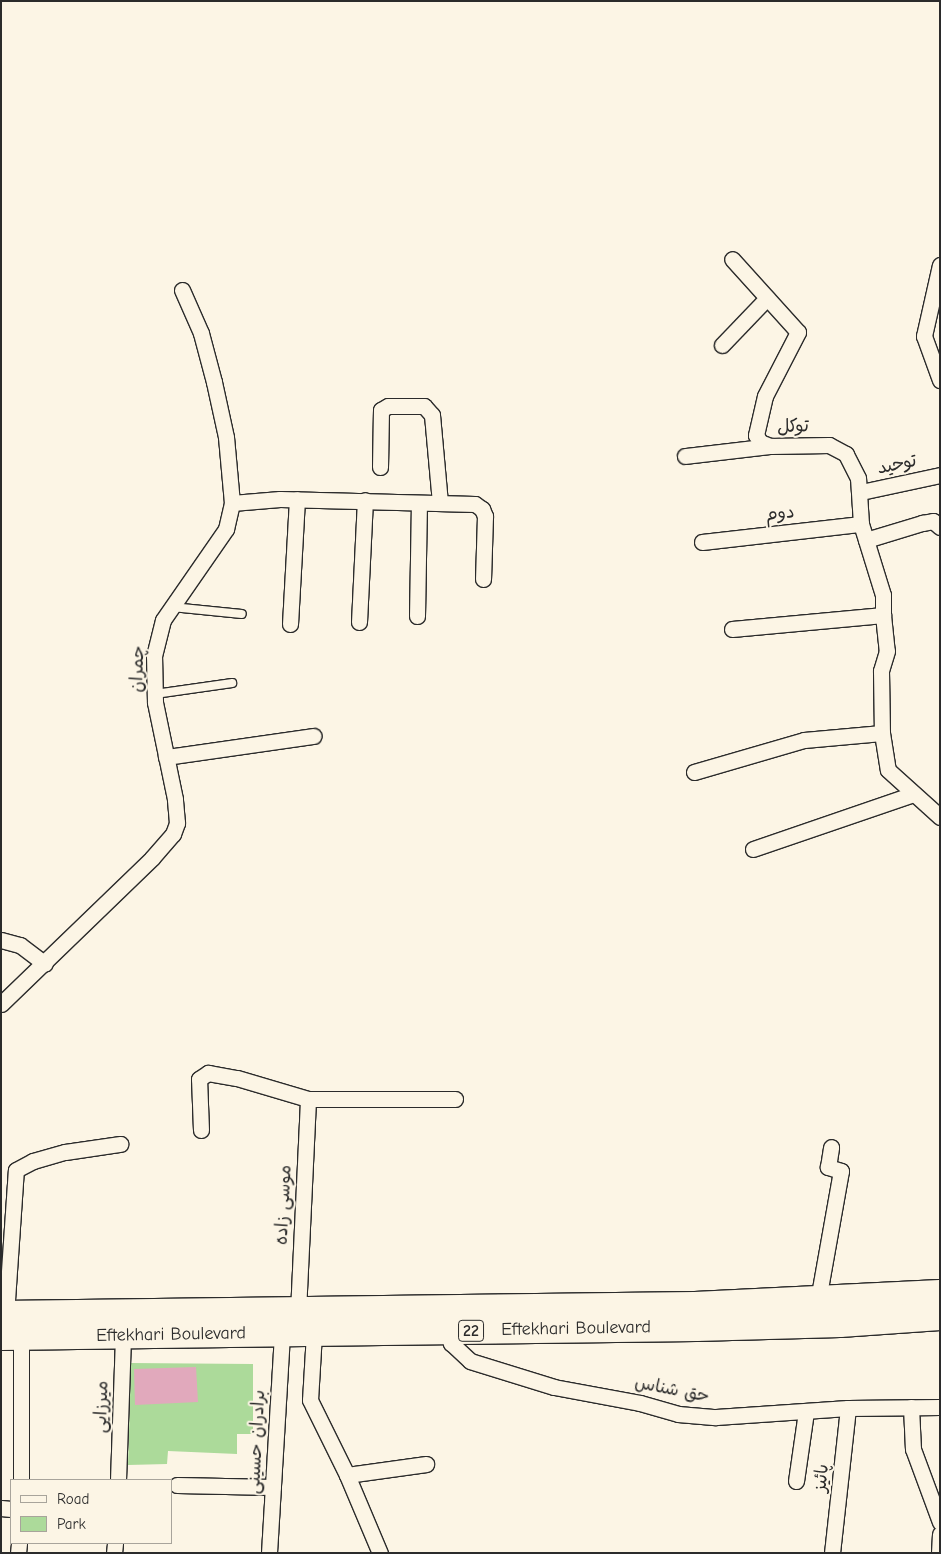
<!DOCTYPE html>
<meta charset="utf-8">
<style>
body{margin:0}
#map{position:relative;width:941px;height:1554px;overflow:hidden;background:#fcf5e5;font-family:"Comic Neue","Playpen Sans Arabic",sans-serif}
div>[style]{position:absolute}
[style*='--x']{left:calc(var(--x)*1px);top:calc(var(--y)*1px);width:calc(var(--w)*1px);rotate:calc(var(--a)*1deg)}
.green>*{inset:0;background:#acda9a}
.building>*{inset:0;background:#e1a9bc}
.roads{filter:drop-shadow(1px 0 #2b2b2b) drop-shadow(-1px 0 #2b2b2b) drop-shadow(0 1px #2b2b2b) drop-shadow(0 -1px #2b2b2b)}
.lane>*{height:8px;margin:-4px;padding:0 4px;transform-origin:4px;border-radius:4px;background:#fcf5e5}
.street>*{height:15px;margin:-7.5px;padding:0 7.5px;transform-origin:7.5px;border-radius:7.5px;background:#fcf5e5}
.highway>*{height:28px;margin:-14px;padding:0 14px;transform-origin:14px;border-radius:14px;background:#fcf5e5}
span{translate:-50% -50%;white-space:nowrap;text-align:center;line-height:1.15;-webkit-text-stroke:4px #fcf5e5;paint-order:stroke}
.shield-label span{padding:1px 4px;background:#fcf5e5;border:1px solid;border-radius:4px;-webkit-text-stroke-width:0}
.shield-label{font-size:16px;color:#2b2b2b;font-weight:700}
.street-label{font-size:18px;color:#2b2b2b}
.frame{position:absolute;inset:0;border:2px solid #2b2b2b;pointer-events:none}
.legend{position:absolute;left:10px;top:1479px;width:162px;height:65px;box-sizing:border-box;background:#fcf5e5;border:1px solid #a8a49b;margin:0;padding:6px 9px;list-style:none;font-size:15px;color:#2b2b2b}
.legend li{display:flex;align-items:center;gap:10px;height:25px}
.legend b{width:25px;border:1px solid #a8a49b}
</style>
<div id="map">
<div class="green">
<i style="clip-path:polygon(131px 1363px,253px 1364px,253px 1434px,237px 1434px,237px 1454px,168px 1451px,167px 1464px,128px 1465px)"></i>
</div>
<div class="building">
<i style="clip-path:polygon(196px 1367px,198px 1402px,135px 1405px,134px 1369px)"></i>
</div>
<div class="roads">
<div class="lane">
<i style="--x:172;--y:607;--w:70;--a:5.7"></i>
<i style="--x:155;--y:694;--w:78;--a:-8.1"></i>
</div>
<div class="street">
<i style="--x:940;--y:265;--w:73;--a:102.7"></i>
<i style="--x:924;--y:336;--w:47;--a:70"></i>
<i style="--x:722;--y:345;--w:65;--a:-46.2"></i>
<i style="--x:685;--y:456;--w:86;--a:-6.7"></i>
<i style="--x:380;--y:467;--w:57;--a:-89"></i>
<i style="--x:381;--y:410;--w:8;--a:-30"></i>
<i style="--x:388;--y:406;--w:36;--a:0"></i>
<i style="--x:424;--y:406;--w:12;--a:48"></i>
<i style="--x:432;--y:415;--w:88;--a:84.8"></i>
<i style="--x:861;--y:492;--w:81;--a:-12.1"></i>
<i style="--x:232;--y:503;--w:48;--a:-4.8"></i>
<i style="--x:280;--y:499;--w:195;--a:1.5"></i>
<i style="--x:475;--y:504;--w:9;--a:36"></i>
<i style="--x:482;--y:509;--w:8;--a:67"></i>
<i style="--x:485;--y:516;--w:63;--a:91.8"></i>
<i style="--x:866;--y:540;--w:59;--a:-16.9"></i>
<i style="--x:922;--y:523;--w:11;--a:-10"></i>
<i style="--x:933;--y:521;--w:9;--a:41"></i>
<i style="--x:702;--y:542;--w:160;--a:-6.5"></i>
<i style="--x:883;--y:615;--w:36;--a:84"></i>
<i style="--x:887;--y:651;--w:21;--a:107"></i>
<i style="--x:881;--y:671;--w:62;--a:89.1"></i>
<i style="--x:882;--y:733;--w:37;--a:81"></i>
<i style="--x:888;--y:770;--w:70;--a:42.1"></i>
<i style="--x:417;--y:616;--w:112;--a:-89"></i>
<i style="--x:359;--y:622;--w:122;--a:-87.2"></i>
<i style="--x:290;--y:624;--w:125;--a:-86.8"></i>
<i style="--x:732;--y:629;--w:152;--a:-5.3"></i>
<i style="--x:883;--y:615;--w:20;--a:-90"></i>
<i style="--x:883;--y:595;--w:74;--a:-107.2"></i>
<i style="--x:861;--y:524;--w:46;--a:-93.7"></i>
<i style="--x:858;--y:478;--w:27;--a:-117"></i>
<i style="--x:846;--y:454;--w:19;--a:-152"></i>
<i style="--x:829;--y:445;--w:59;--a:179"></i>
<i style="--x:770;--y:446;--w:11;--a:-158"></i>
<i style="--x:760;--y:442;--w:8;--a:-120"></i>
<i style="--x:756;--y:435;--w:40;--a:-77"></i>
<i style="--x:765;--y:396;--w:72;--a:-62.7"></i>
<i style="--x:798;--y:332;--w:98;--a:-132.1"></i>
<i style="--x:166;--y:757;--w:149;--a:-8.1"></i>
<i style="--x:694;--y:772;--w:115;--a:-16.2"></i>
<i style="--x:804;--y:740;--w:78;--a:-5.1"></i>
<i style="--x:753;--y:849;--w:170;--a:-18.9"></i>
<i style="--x:1;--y:940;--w:20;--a:15"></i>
<i style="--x:20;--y:945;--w:31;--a:37"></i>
<i style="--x:1;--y:1004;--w:210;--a:-44"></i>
<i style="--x:152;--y:858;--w:32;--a:-49"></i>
<i style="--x:173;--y:834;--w:12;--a:-70"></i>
<i style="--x:177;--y:823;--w:24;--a:-95"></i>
<i style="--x:175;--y:799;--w:99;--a:-101.7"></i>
<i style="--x:155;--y:702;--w:46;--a:-91.2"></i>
<i style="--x:154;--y:656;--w:37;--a:-76"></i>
<i style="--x:163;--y:620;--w:111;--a:-55.3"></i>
<i style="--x:226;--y:529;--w:27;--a:-77"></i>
<i style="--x:232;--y:503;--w:66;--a:-95.2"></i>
<i style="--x:226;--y:437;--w:56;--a:-102.3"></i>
<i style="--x:214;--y:382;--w:51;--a:-104.9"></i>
<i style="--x:201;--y:333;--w:47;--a:-113.8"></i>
<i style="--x:201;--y:1130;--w:51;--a:-92.2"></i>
<i style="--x:199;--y:1079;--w:11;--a:-34"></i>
<i style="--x:208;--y:1073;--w:29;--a:10"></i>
<i style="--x:237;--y:1078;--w:74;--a:16.5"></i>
<i style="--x:308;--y:1099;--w:147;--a:0"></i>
<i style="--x:818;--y:1300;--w:131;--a:-79.9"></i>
<i style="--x:841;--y:1171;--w:14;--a:-163"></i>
<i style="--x:828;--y:1167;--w:20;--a:-81"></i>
<i style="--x:298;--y:1312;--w:213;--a:-87.3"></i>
<i style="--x:6;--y:1315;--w:145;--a:-86.1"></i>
<i style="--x:16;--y:1170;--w:19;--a:-28"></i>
<i style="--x:33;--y:1161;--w:33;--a:-16"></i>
<i style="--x:65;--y:1152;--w:56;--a:-8.3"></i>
<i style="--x:447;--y:1331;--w:13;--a:72"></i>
<i style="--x:451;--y:1343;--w:26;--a:43"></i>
<i style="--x:470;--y:1361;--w:88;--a:17.2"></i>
<i style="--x:554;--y:1387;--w:87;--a:10.5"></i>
<i style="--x:640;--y:1403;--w:40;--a:16"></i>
<i style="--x:678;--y:1414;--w:38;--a:5"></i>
<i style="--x:716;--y:1417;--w:132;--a:-3.9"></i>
<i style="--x:848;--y:1408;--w:92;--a:-0.6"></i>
<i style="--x:314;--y:1333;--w:67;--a:93.4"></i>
<i style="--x:310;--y:1400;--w:84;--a:63.7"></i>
<i style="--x:347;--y:1475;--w:85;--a:67.1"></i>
<i style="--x:911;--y:1407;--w:42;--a:87.3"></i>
<i style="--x:913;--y:1449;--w:78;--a:69.7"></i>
<i style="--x:347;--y:1475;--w:80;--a:-7.9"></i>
<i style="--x:21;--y:1480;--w:144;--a:-90"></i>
<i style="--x:118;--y:1480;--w:145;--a:-88"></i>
<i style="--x:796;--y:1481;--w:70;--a:-81.8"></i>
<i style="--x:177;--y:1485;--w:96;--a:1.2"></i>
<i style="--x:1;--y:1508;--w:10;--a:6"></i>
<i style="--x:18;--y:1553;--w:10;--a:-84"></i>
<i style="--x:114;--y:1553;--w:10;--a:-84"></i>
<i style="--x:269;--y:1553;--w:219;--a:-86.6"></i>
<i style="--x:832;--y:1553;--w:146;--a:-83.7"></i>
<i style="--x:939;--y:1553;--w:19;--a:-87"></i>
</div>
<div class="highway">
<i style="--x:1;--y:1315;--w:694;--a:-0.74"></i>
<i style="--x:695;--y:1306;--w:245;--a:-2.8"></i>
<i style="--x:1;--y:1336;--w:695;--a:-0.74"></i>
<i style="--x:696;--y:1327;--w:144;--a:-1.6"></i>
<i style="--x:840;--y:1323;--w:100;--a:-4"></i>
</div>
</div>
<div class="shield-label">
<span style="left:471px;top:1331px">22</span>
</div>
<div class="street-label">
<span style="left:793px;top:427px;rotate:-1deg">توکل</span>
<span style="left:897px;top:465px;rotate:-12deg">توحید</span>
<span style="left:780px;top:514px;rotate:-6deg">دوم</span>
<span style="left:138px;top:669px;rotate:-88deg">چمران</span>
<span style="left:284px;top:1205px;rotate:-87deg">موسی زاده</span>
<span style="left:576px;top:1329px;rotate:-1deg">Eftekhari Boulevard</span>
<span style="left:171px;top:1335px;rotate:-1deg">Eftekhari Boulevard</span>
<span style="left:672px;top:1390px;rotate:11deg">حق شناس</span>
<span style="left:102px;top:1407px;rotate:-88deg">میرزایی</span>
<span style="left:257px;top:1442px;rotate:-87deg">برادران حسینی</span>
<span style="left:822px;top:1478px;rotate:-84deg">پائیز</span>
</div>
<div class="frame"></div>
<ul class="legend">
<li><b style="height:6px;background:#fcf5e5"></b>Road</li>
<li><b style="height:14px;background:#acda9a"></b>Park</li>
</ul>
</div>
